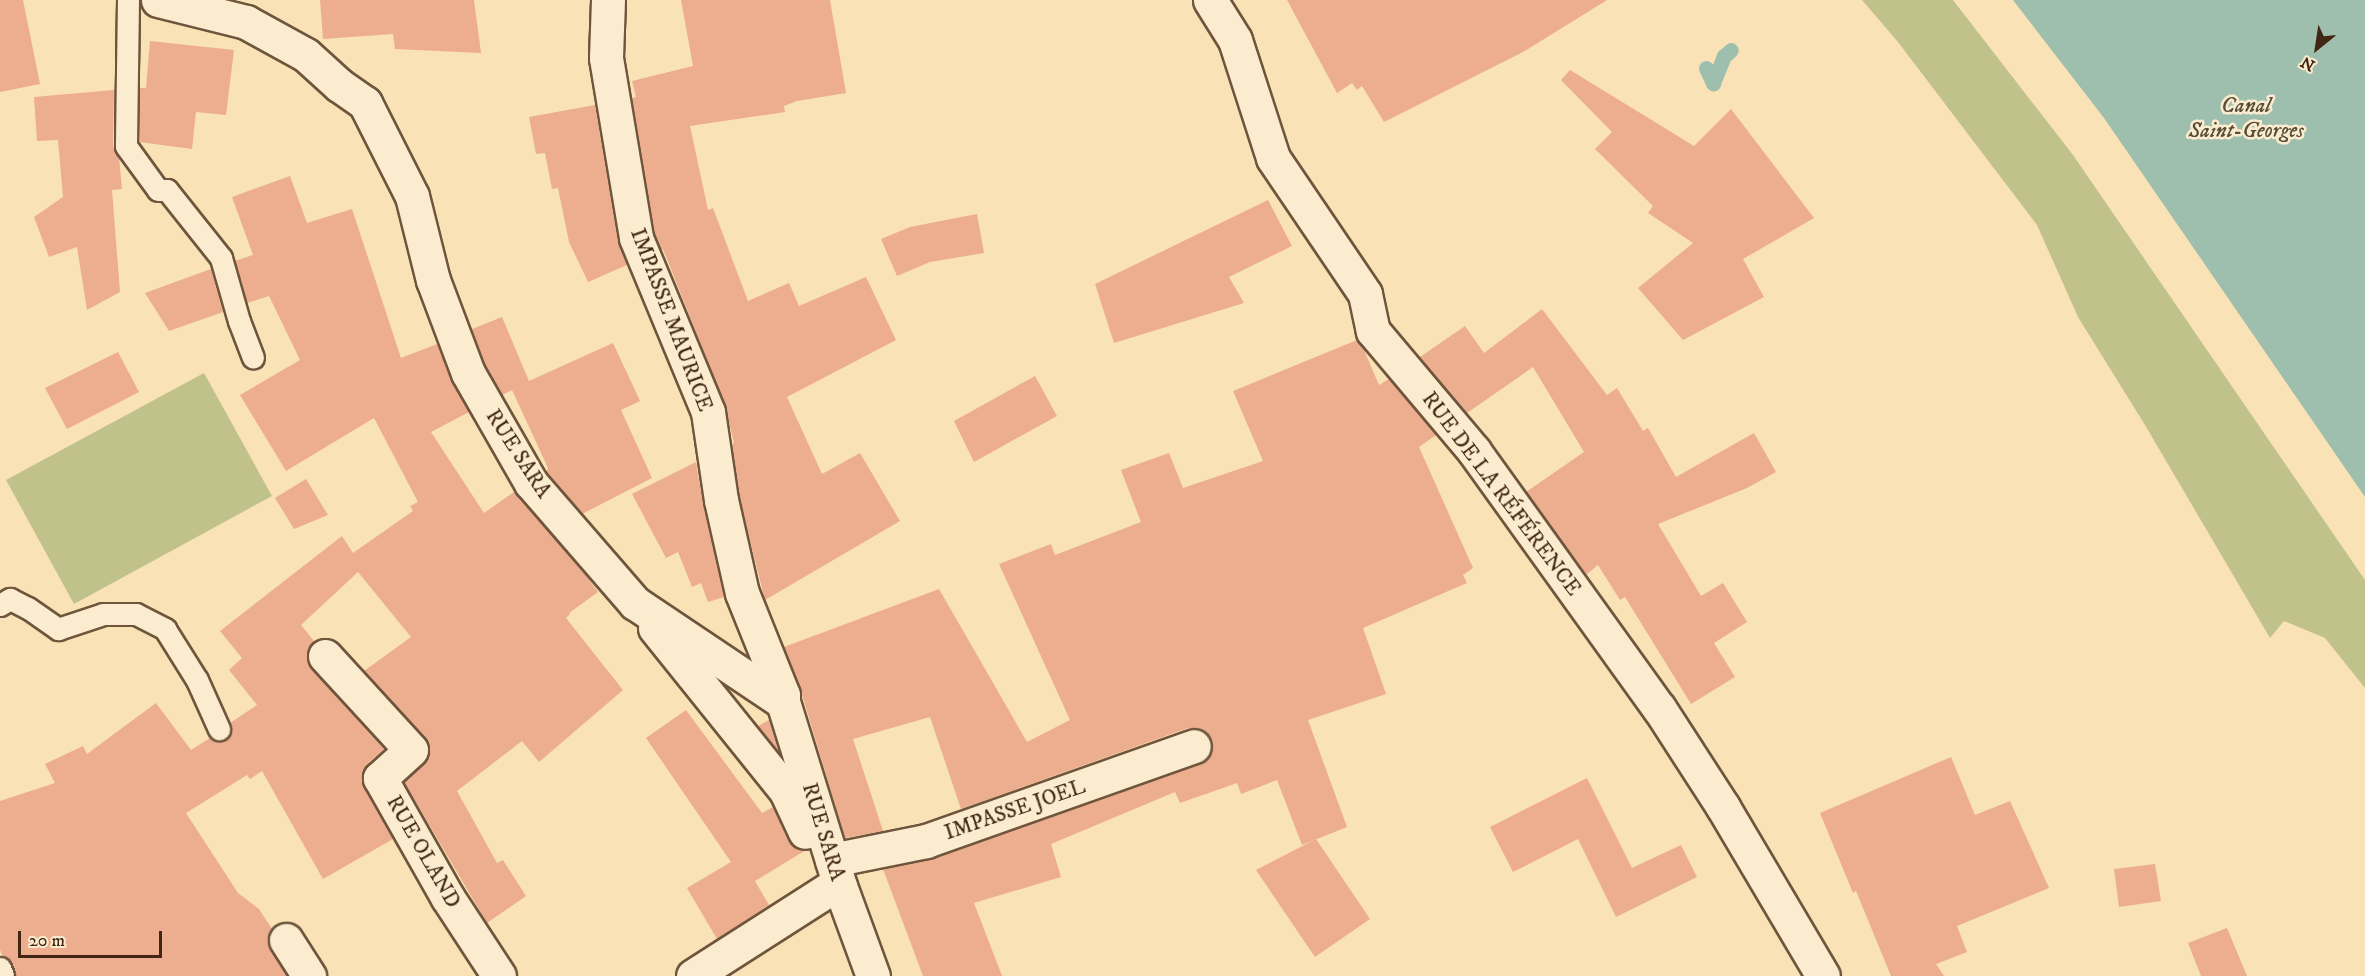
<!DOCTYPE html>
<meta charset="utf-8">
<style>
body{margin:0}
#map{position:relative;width:2365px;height:976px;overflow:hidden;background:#f9e2b5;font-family:"IM FELL DW Pica",serif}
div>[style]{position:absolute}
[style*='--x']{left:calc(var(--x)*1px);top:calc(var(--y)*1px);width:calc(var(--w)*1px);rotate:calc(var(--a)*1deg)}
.green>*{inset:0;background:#c1c28b}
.water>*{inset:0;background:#9ebeae}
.stream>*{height:15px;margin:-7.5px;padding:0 7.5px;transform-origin:7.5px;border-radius:7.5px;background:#9ebeae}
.building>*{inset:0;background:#edad8f}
.roads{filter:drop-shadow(2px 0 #6f553c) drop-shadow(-2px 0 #6f553c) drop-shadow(0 2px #6f553c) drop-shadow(0 -2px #6f553c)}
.service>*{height:21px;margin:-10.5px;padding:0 10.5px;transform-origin:10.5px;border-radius:10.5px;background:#fbeccf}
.minor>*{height:33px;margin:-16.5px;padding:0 16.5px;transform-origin:16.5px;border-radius:16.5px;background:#fbeccf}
span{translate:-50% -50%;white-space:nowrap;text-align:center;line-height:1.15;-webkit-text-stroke:5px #fbeccf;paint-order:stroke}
.street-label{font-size:21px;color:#412614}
.water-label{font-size:22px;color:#584c3a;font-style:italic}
.north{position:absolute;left:2287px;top:18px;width:60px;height:60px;-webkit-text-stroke:4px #fbeccf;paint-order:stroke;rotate:210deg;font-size:16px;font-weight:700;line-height:24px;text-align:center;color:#412614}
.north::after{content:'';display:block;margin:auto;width:21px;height:27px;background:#412614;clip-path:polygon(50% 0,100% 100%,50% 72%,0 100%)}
.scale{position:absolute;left:18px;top:931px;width:144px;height:27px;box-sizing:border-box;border:3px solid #412614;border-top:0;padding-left:8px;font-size:18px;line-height:21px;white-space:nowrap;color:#412614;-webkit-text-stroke:4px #fbeccf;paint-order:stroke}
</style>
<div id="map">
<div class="green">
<i style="clip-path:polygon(1862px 0,1953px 0,2073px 155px,2365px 580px,2365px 688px,2325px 638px,2284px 621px,2270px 638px,2145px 425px,2078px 317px,2037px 225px,1898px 42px)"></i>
<i style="clip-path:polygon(204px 373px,272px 496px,74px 604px,6px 480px)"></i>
</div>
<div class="water">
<i style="clip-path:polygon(2013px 0,2365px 0,2365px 497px,2104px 118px)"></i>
</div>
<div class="stream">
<i style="--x:1706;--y:68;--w:17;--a:65"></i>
<i style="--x:1713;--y:83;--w:29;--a:-68"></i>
<i style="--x:1724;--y:56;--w:9;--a:-41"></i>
</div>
<div class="building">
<i style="clip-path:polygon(0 0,23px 0,40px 84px,0 92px)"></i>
<i style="clip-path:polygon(320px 0,474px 0,481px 53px,395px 49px,393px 34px,323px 39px)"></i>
<i style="clip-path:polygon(681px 0,830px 0,846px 93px,797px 101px,784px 106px,785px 112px,690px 126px,708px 210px,713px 208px,748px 301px,789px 283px,799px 306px,866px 277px,896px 340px,787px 397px,822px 474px,860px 453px,900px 521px,765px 600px,739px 497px,732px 444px,734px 443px,725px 405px,663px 249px,661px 250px,654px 233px,632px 98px,636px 97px,632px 81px,693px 66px)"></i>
<i style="clip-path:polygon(1287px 0,1607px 0,1523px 52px,1384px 122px,1362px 86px,1357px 90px,1352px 83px,1337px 93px)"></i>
<i style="clip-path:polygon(150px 41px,234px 50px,226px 115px,196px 112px,192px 149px,139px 142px,140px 88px,146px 88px)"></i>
<i style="clip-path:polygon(1570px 70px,1694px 146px,1731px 109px,1814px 218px,1743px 259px,1764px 297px,1683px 340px,1638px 288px,1693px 243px,1648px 213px,1653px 206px,1595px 149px,1612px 132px,1561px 80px)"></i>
<i style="clip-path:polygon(114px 90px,113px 146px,119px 157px,122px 189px,112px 190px,120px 292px,87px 310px,77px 247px,49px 257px,34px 217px,63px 197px,58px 140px,37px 141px,34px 97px)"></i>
<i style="clip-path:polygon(595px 105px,618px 241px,627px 265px,588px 282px,569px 242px,558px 188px,552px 189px,545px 153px,536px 154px,529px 117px)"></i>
<i style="clip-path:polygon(290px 176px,307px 223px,352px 209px,401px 358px,437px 344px,451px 380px,469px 412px,431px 432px,484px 513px,514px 492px,585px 574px,598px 592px,569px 613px,570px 614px,566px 618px,623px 690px,539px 762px,522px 741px,457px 791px,497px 863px,503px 860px,526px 896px,487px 923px,404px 782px,424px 763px,429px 755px,429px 745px,364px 671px,411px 637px,358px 572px,301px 625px,314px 641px,307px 651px,307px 661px,311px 668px,384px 749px,367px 764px,361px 780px,393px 839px,323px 879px,262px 771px,250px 779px,247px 775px,186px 813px,238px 893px,259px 909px,272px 929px,267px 940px,270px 950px,287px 976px,15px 976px,12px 963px,2px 955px,0 950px,0 801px,55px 783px,45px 764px,83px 746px,87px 754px,156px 703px,191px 750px,210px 738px,217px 742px,225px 740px,232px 731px,230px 723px,257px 705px,229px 670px,242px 658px,220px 631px,342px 536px,353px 553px,413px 511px,410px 506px,418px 502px,374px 418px,286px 471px,240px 395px,300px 360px,269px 296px,247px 303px,235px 261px,253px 255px,232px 197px)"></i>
<i style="clip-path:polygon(1268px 200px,1292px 246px,1229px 277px,1244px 303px,1114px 343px,1095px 284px)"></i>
<i style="clip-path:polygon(977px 214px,984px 253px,930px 262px,897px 276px,881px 239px,910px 227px)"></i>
<i style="clip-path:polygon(211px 269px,223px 312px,169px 331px,145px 293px)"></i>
<i style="clip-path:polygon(1542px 309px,1607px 395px,1617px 388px,1643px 431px,1648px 428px,1676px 477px,1754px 433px,1776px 472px,1747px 488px,1658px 524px,1701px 596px,1723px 583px,1747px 622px,1714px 643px,1735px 677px,1691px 704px,1625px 597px,1620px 600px,1598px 565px,1586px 575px,1526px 492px,1584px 452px,1533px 367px,1467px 413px,1420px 357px,1465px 326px,1484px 353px)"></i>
<i style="clip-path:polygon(502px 317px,529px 381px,613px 343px,640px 401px,621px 410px,652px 478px,582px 514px,546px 472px,548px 468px,512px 390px,502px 395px,485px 365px,472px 329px)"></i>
<i style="clip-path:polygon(1357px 340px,1364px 350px,1379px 385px,1389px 379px,1436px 435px,1419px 447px,1473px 568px,1463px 575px,1467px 583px,1363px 628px,1386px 694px,1308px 720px,1347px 827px,1302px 845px,1277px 780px,1241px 794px,1237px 783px,1180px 803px,1175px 792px,1051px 844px,1061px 877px,974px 903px,1002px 976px,923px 976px,883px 869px,932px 859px,1200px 764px,1208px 759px,1212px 750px,1211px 739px,1206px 731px,1198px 728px,1188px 728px,961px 809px,930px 717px,853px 739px,883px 831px,845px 838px,800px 688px,784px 647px,939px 589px,1027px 742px,1070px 720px,999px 564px,1051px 544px,1055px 555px,1141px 522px,1121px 470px,1169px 453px,1183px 488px,1263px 461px,1233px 391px)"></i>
<i style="clip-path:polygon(118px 352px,139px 392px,67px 429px,45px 388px)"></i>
<i style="clip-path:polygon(1035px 376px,1057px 416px,974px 462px,954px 421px)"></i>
<i style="clip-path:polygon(696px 462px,703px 504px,724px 597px,708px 602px,701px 583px,692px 587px,678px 552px,666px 558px,632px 494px)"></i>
<i style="clip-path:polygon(306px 479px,328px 515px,294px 529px,275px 498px)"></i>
<i style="clip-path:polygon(686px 710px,762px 813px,773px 807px,788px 840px,795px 848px,806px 850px,755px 881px,769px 905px,717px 939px,687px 888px,731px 862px,646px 738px)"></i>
<i style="clip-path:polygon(769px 720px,779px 752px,758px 726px)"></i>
<i style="clip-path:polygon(1951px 757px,1975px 815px,2010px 801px,2049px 888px,1957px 926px,1967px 952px,1936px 964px,1944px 976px,1891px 976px,1856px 891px,1853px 893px,1820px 813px)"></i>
<i style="clip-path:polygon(1587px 778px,1632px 868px,1681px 845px,1697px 877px,1616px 917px,1578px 839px,1513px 872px,1490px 827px)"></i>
<i style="clip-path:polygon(1316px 839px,1370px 919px,1315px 957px,1256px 870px)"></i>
<i style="clip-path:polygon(2155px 864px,2161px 901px,2119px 907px,2114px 869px)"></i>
<i style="clip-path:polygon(2227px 928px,2247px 976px,2201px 976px,2188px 943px)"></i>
</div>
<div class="roads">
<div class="service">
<i style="--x:128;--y:0;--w:146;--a:90.8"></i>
<i style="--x:126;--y:146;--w:54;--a:54"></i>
<i style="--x:158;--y:190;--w:9;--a:0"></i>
<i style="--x:167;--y:190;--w:87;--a:51.5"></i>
<i style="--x:221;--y:258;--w:66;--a:74.1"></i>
<i style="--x:239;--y:321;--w:39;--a:69"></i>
<i style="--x:0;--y:605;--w:12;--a:-31"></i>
<i style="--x:10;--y:599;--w:20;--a:27"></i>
<i style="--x:28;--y:608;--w:37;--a:35"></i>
<i style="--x:58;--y:629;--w:47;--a:-18.4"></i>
<i style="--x:103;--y:614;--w:33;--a:0"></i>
<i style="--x:136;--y:614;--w:33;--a:27"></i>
<i style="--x:165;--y:629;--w:60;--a:57.9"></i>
<i style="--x:197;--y:680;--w:54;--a:65.8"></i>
<i style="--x:0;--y:968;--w:9;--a:69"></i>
</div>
<div class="minor">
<i style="--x:158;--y:0;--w:91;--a:14"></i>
<i style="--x:246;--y:22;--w:68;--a:28.8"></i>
<i style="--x:306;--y:55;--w:45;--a:42.3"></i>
<i style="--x:339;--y:85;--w:32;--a:35"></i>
<i style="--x:365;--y:103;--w:104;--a:63.2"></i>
<i style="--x:412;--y:196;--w:87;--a:76"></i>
<i style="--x:433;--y:280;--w:99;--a:69.4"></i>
<i style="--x:468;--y:373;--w:127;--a:60.2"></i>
<i style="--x:531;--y:483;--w:159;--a:49.1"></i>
<i style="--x:635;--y:603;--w:178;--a:33.8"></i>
<i style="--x:783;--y:702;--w:193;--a:72.8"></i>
<i style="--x:840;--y:886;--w:96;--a:69.9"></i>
<i style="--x:608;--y:0;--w:58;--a:92"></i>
<i style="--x:606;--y:58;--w:182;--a:80.5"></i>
<i style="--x:636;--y:238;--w:188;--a:67.5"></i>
<i style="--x:708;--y:412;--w:89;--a:81.6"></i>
<i style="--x:721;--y:500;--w:95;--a:77.3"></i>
<i style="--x:742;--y:593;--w:110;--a:68.1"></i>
<i style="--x:783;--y:695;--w:7;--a:90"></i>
<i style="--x:1210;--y:0;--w:47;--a:58"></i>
<i style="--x:1235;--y:40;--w:124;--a:72.1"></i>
<i style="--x:1273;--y:158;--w:164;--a:55.9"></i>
<i style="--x:1365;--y:294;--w:38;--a:78"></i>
<i style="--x:1373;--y:331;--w:157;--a:49.9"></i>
<i style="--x:1474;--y:451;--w:317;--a:54.3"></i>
<i style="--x:1659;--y:708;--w:118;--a:57.1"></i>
<i style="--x:1723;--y:807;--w:196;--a:59.4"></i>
<i style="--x:655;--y:628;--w:209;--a:51.2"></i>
<i style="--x:786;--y:791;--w:45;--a:65.1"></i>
<i style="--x:325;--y:656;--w:127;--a:47.5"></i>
<i style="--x:411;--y:750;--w:42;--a:137.9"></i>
<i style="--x:380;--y:778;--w:138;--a:60.5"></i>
<i style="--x:448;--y:898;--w:93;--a:56.8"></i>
<i style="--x:832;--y:860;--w:96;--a:-11.4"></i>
<i style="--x:926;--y:841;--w:284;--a:-19.5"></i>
<i style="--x:286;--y:940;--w:43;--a:57.4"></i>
<i style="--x:693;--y:976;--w:161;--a:-32.6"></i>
<i style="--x:829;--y:889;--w:11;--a:-15"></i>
</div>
</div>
<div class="street-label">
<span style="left:671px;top:320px;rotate:69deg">IMPASSE MAURICE</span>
<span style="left:518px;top:454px;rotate:57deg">RUE SARA</span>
<span style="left:1501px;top:494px;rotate:53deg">RUE DE LA RÉFÉRENCE</span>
<span style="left:1015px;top:810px;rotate:-19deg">IMPASSE JOEL</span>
<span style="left:823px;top:832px;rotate:73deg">RUE SARA</span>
<span style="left:423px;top:852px;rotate:60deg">RUE OLAND</span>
</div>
<div class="water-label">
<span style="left:2246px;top:118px">Canal<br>Saint-Georges</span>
</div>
<div class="north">N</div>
<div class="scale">20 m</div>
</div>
